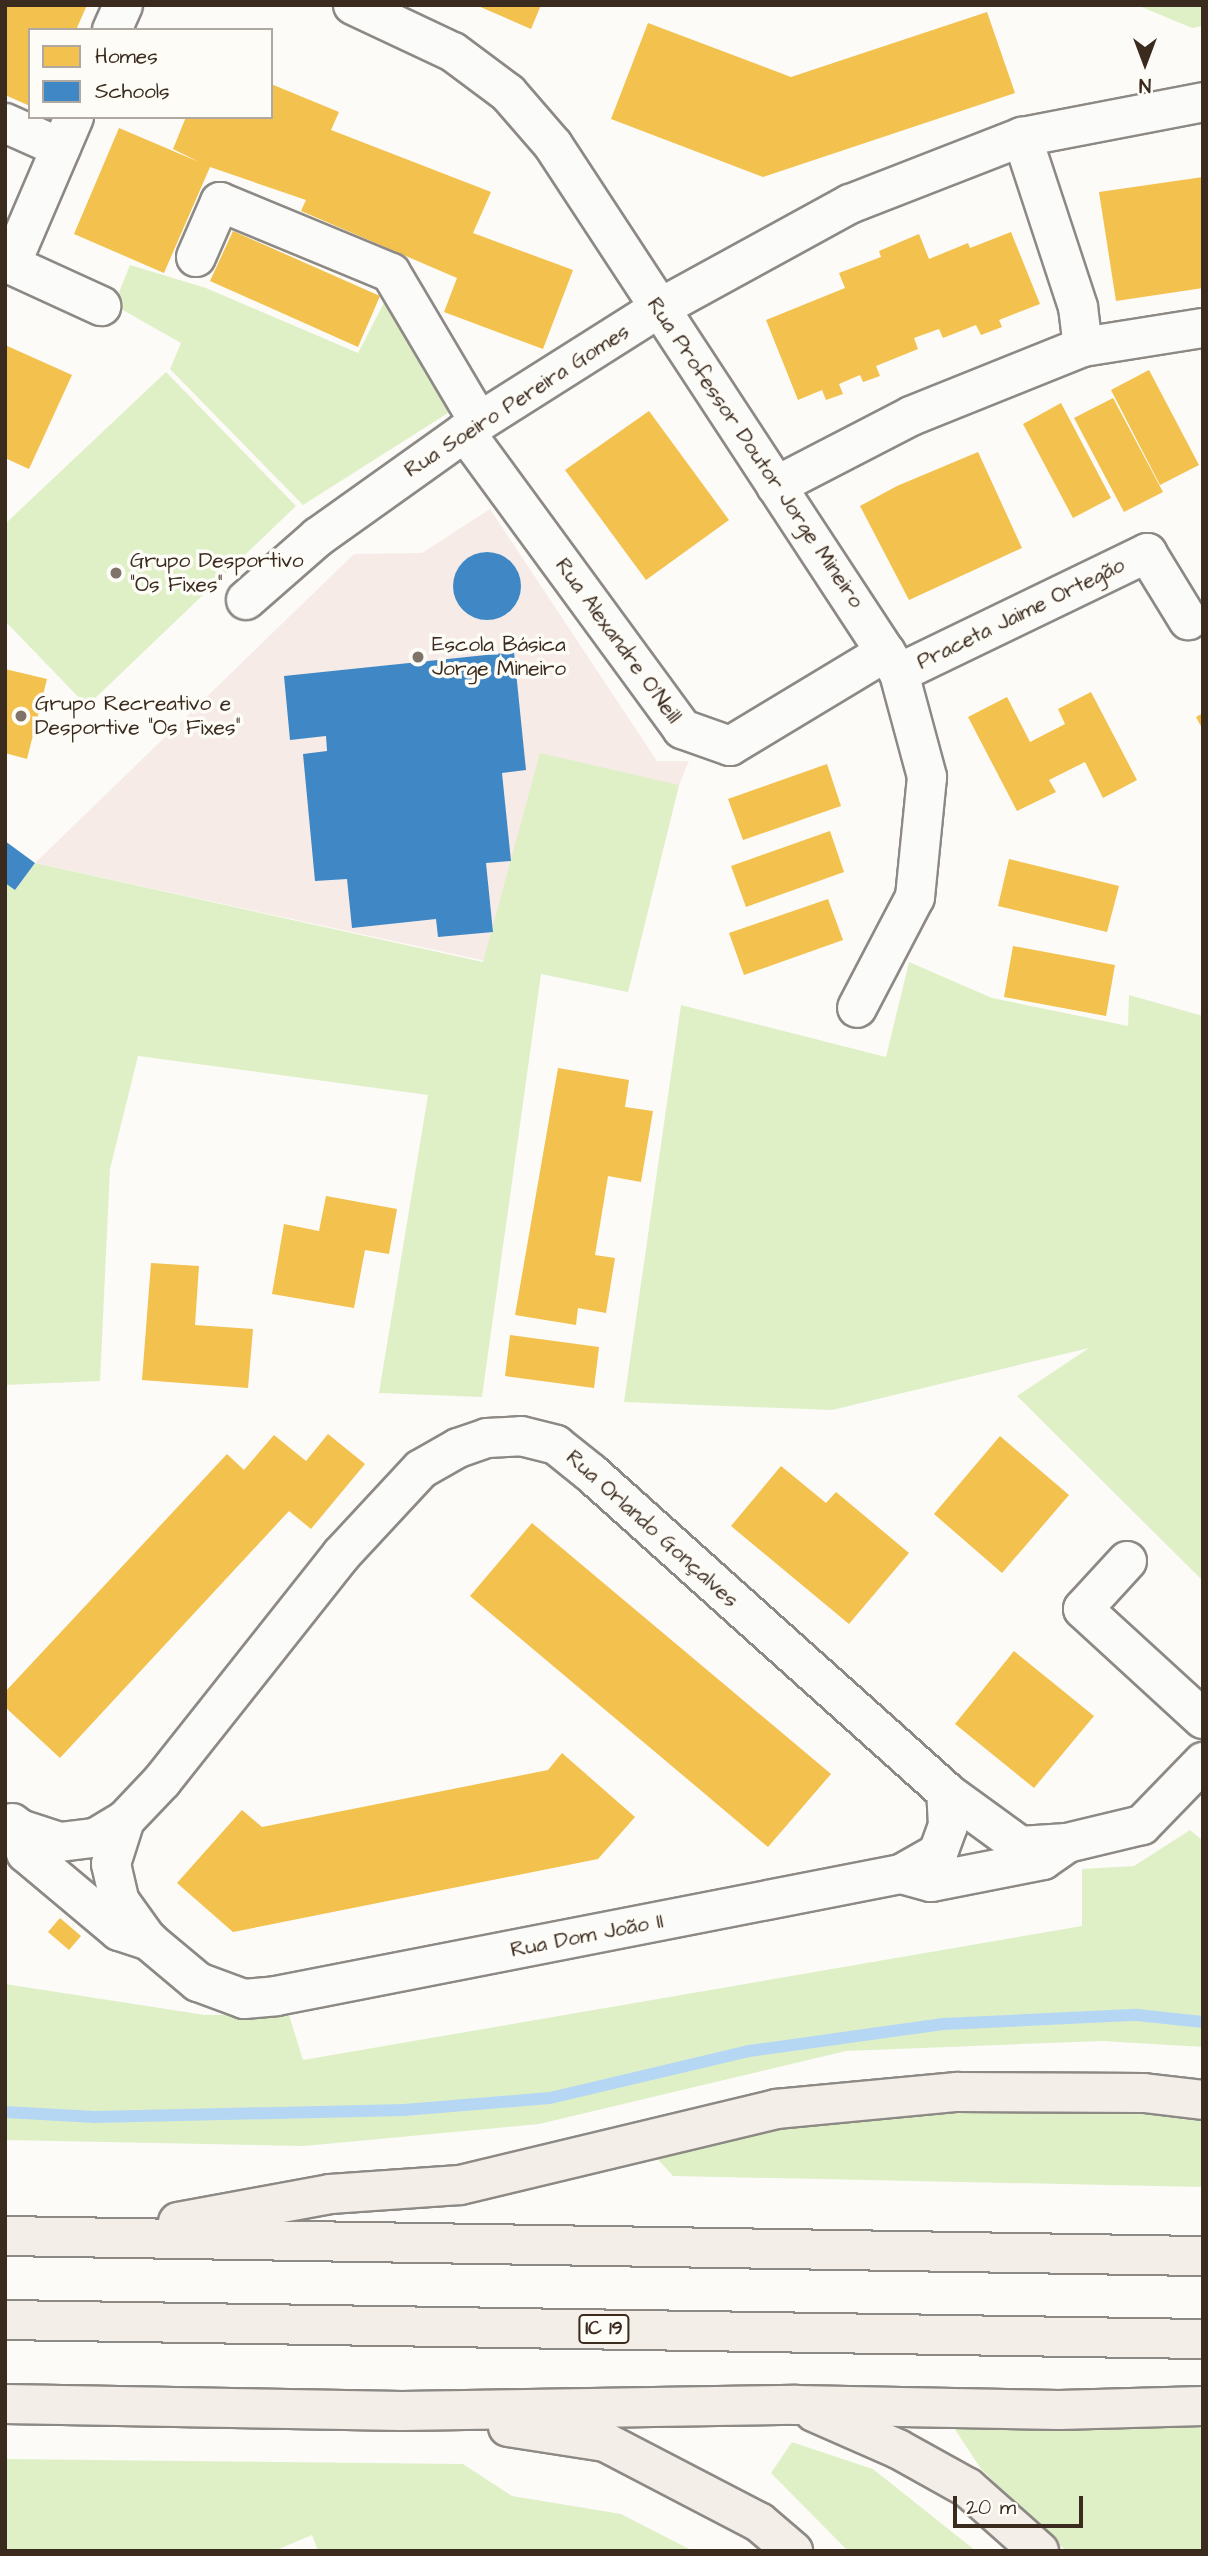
<!DOCTYPE html>
<meta charset="utf-8">
<style>
body{margin:0}
#map{position:relative;width:1208px;height:2556px;overflow:hidden;background:#fcfbf8;font-family:"Architects Daughter",sans-serif}
div>[style]{position:absolute}
[style*='--x']{left:calc(var(--x)*1px);top:calc(var(--y)*1px);width:calc(var(--w)*1px);rotate:calc(var(--a)*1deg)}
.built>*{inset:0;background:#f6ebe7}
.green>*{inset:0;background:#dff0c7}
.homes>*{inset:0;background:#f2c14e}
.schools>*{inset:0;background:#3f88c5}
.round{border-radius:50%}
.stream>*{height:12px;margin:-6px;padding:0 6px;transform-origin:6px;border-radius:6px;background:#b6d7f4}
.roads{filter:drop-shadow(2px 0 #8d8985) drop-shadow(-2px 0 #8d8985) drop-shadow(0 2px #8d8985) drop-shadow(0 -2px #8d8985)}
.minor>*{height:38px;margin:-19px;padding:0 19px;transform-origin:19px;border-radius:19px;background:#fbfbf9}
.highway>*{height:38px;margin:-19px;padding:0 19px;transform-origin:19px;border-radius:19px;background:#f3eee7}
.dots>*{width:19px;height:19px;translate:-50% -50%;box-sizing:border-box;border:4px solid #fdfcf7;border-radius:50%}
span{translate:-50% -50%;white-space:nowrap;text-align:center;line-height:1.15;-webkit-text-stroke:7px #fdfcf7;paint-order:stroke}
.shield-label span{padding:2px 5px;background:#fdfcf7;border:2px solid;border-radius:5px;-webkit-text-stroke-width:0}
.shield-label{font-size:19px;color:#3b2a1e;font-weight:700}
.street-label{font-size:21px;color:#3b2a1e}
.poi-label{font-size:21px;color:#3b2a1e}
.left{translate:0 -50%;text-align:left}
.frame{position:absolute;inset:0;border:7px solid #3b2a1e;pointer-events:none}
.legend{position:absolute;left:28px;top:28px;width:245px;height:91px;box-sizing:border-box;background:#fdfcf7;border:2px solid #afa8a0;margin:0;padding:9px 12px;list-style:none;font-size:21px;color:#3b2a1e}
.legend li{display:flex;align-items:center;gap:14px;height:35px}
.legend b{width:35px;border:2px solid #afa8a0}
.north{position:absolute;left:1110px;top:28px;width:70px;height:70px;-webkit-text-stroke:5px #fdfcf7;paint-order:stroke;rotate:180deg;font-size:19px;font-weight:700;line-height:28px;text-align:center;color:#3b2a1e}
.north::after{content:'';display:block;margin:auto;width:24px;height:32px;background:#3b2a1e;clip-path:polygon(50% 0,100% 100%,50% 72%,0 100%)}
.scale{position:absolute;left:953px;top:2496px;width:130px;height:32px;box-sizing:border-box;border:4px solid #3b2a1e;border-top:0;padding-left:9px;font-size:21px;line-height:24px;white-space:nowrap;color:#3b2a1e;-webkit-text-stroke:5px #fdfcf7;paint-order:stroke}
</style>
<div id="map">
<div class="built">
<i style="clip-path:polygon(490px 509px,657px 761px,689px 761px,679px 785px,628px 992px,35px 863px,354px 554px,422px 553px)"></i>
</div>
<div class="green">
<i style="clip-path:polygon(1137px 5px,1203px 5px,1203px 26px,1192px 28px)"></i>
<i style="clip-path:polygon(130px 265px,206px 288px,358px 353px,388px 295px,459px 406px,303px 505px,170px 369px,181px 343px,114px 305px)"></i>
<i style="clip-path:polygon(166px 372px,296px 506px,87px 706px,5px 621px,5px 524px)"></i>
<i style="clip-path:polygon(540px 753px,679px 785px,628px 992px,541px 974px,482px 1397px,379px 1393px,428px 1095px,138px 1056px,110px 1169px,100px 1381px,5px 1385px,5px 883px,15px 890px,35px 863px,483px 962px)"></i>
<i style="clip-path:polygon(909px 962px,992px 998px,1128px 1026px,1129px 995px,1203px 1016px,1203px 1581px,1017px 1396px,1089px 1348px,832px 1410px,624px 1402px,681px 1005px,886px 1057px)"></i>
<i style="clip-path:polygon(1190px 1830px,1203px 1841px,1203px 2047px,1102px 2041px,846px 2051px,539px 2124px,304px 2146px,5px 2140px,5px 1984px,205px 2015px,289px 2015px,303px 2060px,1082px 1926px,1082px 1869px,1134px 1866px)"></i>
<i style="clip-path:polygon(936px 2108px,1161px 2113px,1203px 2120px,1203px 2187px,673px 2176px,653px 2154px,693px 2142px)"></i>
<i style="clip-path:polygon(1203px 2425px,1203px 2551px,1066px 2551px,981px 2469px,954px 2428px)"></i>
<i style="clip-path:polygon(792px 2442px,873px 2469px,976px 2551px,848px 2551px,771px 2473px)"></i>
<i style="clip-path:polygon(5px 2459px,463px 2464px,512px 2496px,621px 2514px,693px 2551px,318px 2551px,312px 2535px,274px 2551px,5px 2551px)"></i>
</div>
<div class="homes">
<i style="clip-path:polygon(5px 5px,87px 5px,76px 30px,30px 30px,30px 106px,5px 95px)"></i>
<i style="clip-path:polygon(476px 5px,541px 5px,531px 29px)"></i>
<i style="clip-path:polygon(987px 12px,1015px 93px,763px 177px,611px 119px,648px 23px,791px 77px)"></i>
<i style="clip-path:polygon(271px 84px,339px 112px,331px 130px,491px 192px,473px 233px,573px 270px,543px 349px,444px 312px,457px 278px,301px 211px,306px 200px,210px 167px,164px 273px,74px 234px,119px 128px,199px 162px,173px 149px,186px 117px,271px 117px)"></i>
<i style="clip-path:polygon(1203px 177px,1203px 288px,1116px 301px,1099px 192px)"></i>
<i style="clip-path:polygon(233px 231px,380px 296px,358px 347px,210px 281px)"></i>
<i style="clip-path:polygon(1011px 232px,1040px 304px,999px 320px,1002px 327px,981px 335px,976px 325px,943px 338px,939px 329px,914px 338px,918px 349px,876px 366px,880px 376px,863px 382px,860px 375px,839px 384px,843px 394px,826px 400px,822px 390px,798px 400px,766px 320px,845px 288px,839px 273px,881px 257px,879px 251px,919px 234px,929px 259px,968px 243px,970px 248px)"></i>
<i style="clip-path:polygon(5px 345px,72px 375px,29px 469px,5px 458px)"></i>
<i style="clip-path:polygon(1149px 370px,1199px 465px,1160px 485px,1111px 390px)"></i>
<i style="clip-path:polygon(1113px 398px,1163px 492px,1124px 512px,1074px 418px)"></i>
<i style="clip-path:polygon(1061px 403px,1111px 498px,1073px 518px,1023px 424px)"></i>
<i style="clip-path:polygon(649px 411px,729px 520px,646px 580px,565px 470px)"></i>
<i style="clip-path:polygon(978px 452px,1022px 548px,909px 600px,860px 506px,897px 486px)"></i>
<i style="clip-path:polygon(5px 669px,47px 679px,27px 759px,5px 753px)"></i>
<i style="clip-path:polygon(1091px 692px,1137px 780px,1103px 798px,1085px 762px,1049px 780px,1056px 792px,1017px 811px,968px 717px,1007px 697px,1030px 742px,1065px 724px,1058px 709px)"></i>
<i style="clip-path:polygon(1203px 713px,1203px 730px,1196px 717px)"></i>
<i style="clip-path:polygon(827px 764px,841px 806px,743px 840px,728px 799px)"></i>
<i style="clip-path:polygon(830px 831px,844px 872px,746px 907px,731px 866px)"></i>
<i style="clip-path:polygon(1009px 859px,1119px 886px,1107px 932px,998px 906px)"></i>
<i style="clip-path:polygon(828px 899px,843px 940px,744px 975px,729px 933px)"></i>
<i style="clip-path:polygon(1013px 946px,1115px 965px,1106px 1016px,1004px 997px)"></i>
<i style="clip-path:polygon(558px 1068px,629px 1080px,625px 1107px,653px 1111px,641px 1182px,608px 1176px,595px 1255px,615px 1258px,606px 1313px,578px 1308px,576px 1325px,515px 1315px)"></i>
<i style="clip-path:polygon(326px 1196px,397px 1209px,389px 1254px,365px 1250px,354px 1308px,272px 1294px,284px 1224px,319px 1231px)"></i>
<i style="clip-path:polygon(151px 1263px,199px 1266px,195px 1325px,253px 1329px,248px 1388px,142px 1380px)"></i>
<i style="clip-path:polygon(510px 1335px,599px 1347px,594px 1388px,505px 1376px)"></i>
<i style="clip-path:polygon(328px 1434px,365px 1464px,311px 1529px,289px 1511px,60px 1758px,5px 1707px,5px 1692px,227px 1454px,244px 1470px,274px 1435px,306px 1461px)"></i>
<i style="clip-path:polygon(1000px 1436px,1069px 1495px,1002px 1573px,934px 1514px)"></i>
<i style="clip-path:polygon(781px 1466px,826px 1503px,836px 1492px,909px 1553px,849px 1624px,731px 1526px)"></i>
<i style="clip-path:polygon(532px 1523px,831px 1774px,768px 1847px,470px 1596px)"></i>
<i style="clip-path:polygon(1014px 1651px,1094px 1716px,1034px 1788px,955px 1724px)"></i>
<i style="clip-path:polygon(562px 1753px,635px 1817px,598px 1859px,233px 1932px,177px 1883px,242px 1810px,262px 1827px,548px 1770px)"></i>
<i style="clip-path:polygon(60px 1918px,81px 1936px,69px 1950px,48px 1932px)"></i>
</div>
<div class="schools">
<i class="round" style="left:453px;top:552px;width:68px;height:68px"></i>
<i style="clip-path:polygon(514px 652px,526px 770px,502px 773px,511px 861px,486px 863px,493px 932px,438px 937px,436px 919px,352px 928px,347px 879px,315px 881px,303px 754px,327px 751px,326px 736px,290px 740px,284px 676px)"></i>
<i style="clip-path:polygon(5px 841px,35px 863px,15px 890px,5px 883px)"></i>
</div>
<div class="stream">
<i style="--x:5;--y:2112;--w:90;--a:3.2"></i>
<i style="--x:95;--y:2117;--w:309;--a:-1.3"></i>
<i style="--x:404;--y:2110;--w:146;--a:-4.7"></i>
<i style="--x:550;--y:2098;--w:204;--a:-13.3"></i>
<i style="--x:749;--y:2051;--w:196;--a:-7.9"></i>
<i style="--x:943;--y:2024;--w:194;--a:-2.7"></i>
<i style="--x:1137;--y:2015;--w:66;--a:6.1"></i>
</div>
<div class="roads">
<div class="minor">
<i style="--x:353;--y:5;--w:110;--a:25.2"></i>
<i style="--x:453;--y:52;--w:69;--a:36.7"></i>
<i style="--x:508;--y:93;--w:69;--a:49.1"></i>
<i style="--x:553;--y:145;--w:631;--a:56.76"></i>
<i style="--x:899;--y:673;--w:108;--a:74.9"></i>
<i style="--x:927;--y:777;--w:121;--a:95.7"></i>
<i style="--x:915;--y:897;--w:125;--a:117.6"></i>
<i style="--x:112;--y:30;--w:27;--a:-66"></i>
<i style="--x:5;--y:123;--w:61;--a:24.1"></i>
<i style="--x:196;--y:257;--w:60;--a:-66.4"></i>
<i style="--x:220;--y:202;--w:185;--a:22.5"></i>
<i style="--x:391;--y:273;--w:173;--a:59.4"></i>
<i style="--x:5;--y:262;--w:106;--a:24.6"></i>
<i style="--x:11;--y:264;--w:160;--a:-66.8"></i>
<i style="--x:1083;--y:347;--w:121;--a:-9"></i>
<i style="--x:465;--y:432;--w:368;--a:53.8"></i>
<i style="--x:682;--y:729;--w:51;--a:19.5"></i>
<i style="--x:730;--y:746;--w:182;--a:-31.1"></i>
<i style="--x:776;--y:486;--w:152;--a:-27.4"></i>
<i style="--x:911;--y:416;--w:185;--a:-21.9"></i>
<i style="--x:1083;--y:347;--w:40;--a:-97.1"></i>
<i style="--x:1078;--y:307;--w:179;--a:-108.2"></i>
<i style="--x:246;--y:600;--w:96;--a:-41.2"></i>
<i style="--x:318;--y:537;--w:198;--a:-35.5"></i>
<i style="--x:479;--y:422;--w:212;--a:-32.3"></i>
<i style="--x:658;--y:309;--w:219;--a:-28.7"></i>
<i style="--x:850;--y:204;--w:185;--a:-21.3"></i>
<i style="--x:1022;--y:137;--w:184;--a:-10.9"></i>
<i style="--x:899;--y:673;--w:276;--a:-25.8"></i>
<i style="--x:1147;--y:553;--w:79;--a:58.5"></i>
<i style="--x:1127;--y:1561;--w:65;--a:132.5"></i>
<i style="--x:1083;--y:1609;--w:163;--a:42.5"></i>
<i style="--x:125;--y:1820;--w:46;--a:107.7"></i>
<i style="--x:111;--y:1864;--w:37;--a:77"></i>
<i style="--x:119;--y:1900;--w:48;--a:54.3"></i>
<i style="--x:12;--y:1823;--w:10;--a:37"></i>
<i style="--x:20;--y:1829;--w:25;--a:76"></i>
<i style="--x:26;--y:1853;--w:121;--a:40"></i>
<i style="--x:119;--y:1931;--w:32;--a:18"></i>
<i style="--x:149;--y:1941;--w:64;--a:39.9"></i>
<i style="--x:198;--y:1982;--w:49;--a:20.3"></i>
<i style="--x:244;--y:1999;--w:32;--a:-5"></i>
<i style="--x:276;--y:1996;--w:637;--a:-11.05"></i>
<i style="--x:901;--y:1874;--w:31;--a:15"></i>
<i style="--x:931;--y:1882;--w:114;--a:-11.1"></i>
<i style="--x:1043;--y:1860;--w:29;--a:-35"></i>
<i style="--x:1067;--y:1843;--w:77;--a:-13.5"></i>
<i style="--x:1142;--y:1825;--w:88;--a:-45.9"></i>
<i style="--x:20;--y:1829;--w:42;--a:18"></i>
<i style="--x:60;--y:1842;--w:35;--a:-7"></i>
<i style="--x:95;--y:1838;--w:35;--a:-31"></i>
<i style="--x:125;--y:1820;--w:54;--a:-46.5"></i>
<i style="--x:162;--y:1781;--w:288;--a:-51.6"></i>
<i style="--x:341;--y:1555;--w:117;--a:-47.1"></i>
<i style="--x:421;--y:1469;--w:43;--a:-29.6"></i>
<i style="--x:458;--y:1448;--w:31;--a:-19"></i>
<i style="--x:487;--y:1438;--w:34;--a:-3"></i>
<i style="--x:521;--y:1436;--w:36;--a:14"></i>
<i style="--x:556;--y:1445;--w:45;--a:38.7"></i>
<i style="--x:591;--y:1473;--w:477;--a:41.9"></i>
<i style="--x:946;--y:1792;--w:92;--a:36.1"></i>
<i style="--x:1020;--y:1846;--w:47;--a:-3.7"></i>
<i style="--x:901;--y:1874;--w:43;--a:-29.6"></i>
<i style="--x:938;--y:1853;--w:29;--a:-70"></i>
<i style="--x:948;--y:1826;--w:34;--a:-93"></i>
</div>
<div class="highway">
<i style="--x:178;--y:2222;--w:155;--a:-10.4"></i>
<i style="--x:330;--y:2194;--w:130;--a:-4"></i>
<i style="--x:460;--y:2185;--w:325;--a:-13.5"></i>
<i style="--x:776;--y:2109;--w:182;--a:-5.4"></i>
<i style="--x:957;--y:2092;--w:187;--a:0.3"></i>
<i style="--x:1144;--y:2093;--w:59;--a:6.8"></i>
<i style="--x:5;--y:2236;--w:1198;--a:0.96"></i>
<i style="--x:5;--y:2320;--w:1198;--a:0.91"></i>
<i style="--x:5;--y:2404;--w:397;--a:1"></i>
<i style="--x:402;--y:2411;--w:394;--a:-0.9"></i>
<i style="--x:796;--y:2405;--w:263;--a:1.1"></i>
<i style="--x:1059;--y:2410;--w:144;--a:-1.6"></i>
<i style="--x:814;--y:2412;--w:92;--a:23.8"></i>
<i style="--x:898;--y:2449;--w:80;--a:29.1"></i>
<i style="--x:968;--y:2488;--w:95;--a:41.6"></i>
<i style="--x:508;--y:2427;--w:98;--a:8.8"></i>
<i style="--x:605;--y:2442;--w:174;--a:27.5"></i>
<i style="--x:759;--y:2522;--w:45;--a:40.5"></i>
</div>
</div>
<div class="dots">
<i style="left:116px;top:573px;background:#7f736a"></i>
<i style="left:418px;top:657px;background:#7f736a"></i>
<i style="left:21px;top:716px;background:#7f736a"></i>
</div>
<div class="shield-label">
<span style="left:604px;top:2329px">IC 19</span>
</div>
<div class="street-label">
<span style="left:517px;top:401px;rotate:-33deg">Rua Soeiro Pereira Gomes</span>
<span style="left:755px;top:453px;rotate:56deg">Rua Professor Doutor Jorge Mineiro</span>
<span style="left:1021px;top:614px;rotate:-26deg">Praceta Jaime Ortegão</span>
<span style="left:618px;top:641px;rotate:54deg">Rua Alexandre O'Neill</span>
<span style="left:652px;top:1529px;rotate:42deg">Rua Orlando Gonçalves</span>
<span style="left:587px;top:1936px;rotate:-11deg">Rua Dom João II</span>
</div>
<div class="poi-label">
<span class="left" style="left:130px;top:573px">Grupo Desportivo<br>"Os Fixes"</span>
<span class="left" style="left:432px;top:657px">Escola Básica<br>Jorge Mineiro</span>
<span class="left" style="left:35px;top:716px">Grupo Recreativo e<br>Desportive "Os Fixes"</span>
</div>
<div class="frame"></div>
<ul class="legend">
<li><b style="height:19px;background:#f2c14e"></b>Homes</li>
<li><b style="height:19px;background:#3f88c5"></b>Schools</li>
</ul>
<div class="north">N</div>
<div class="scale">20 m</div>
</div>
